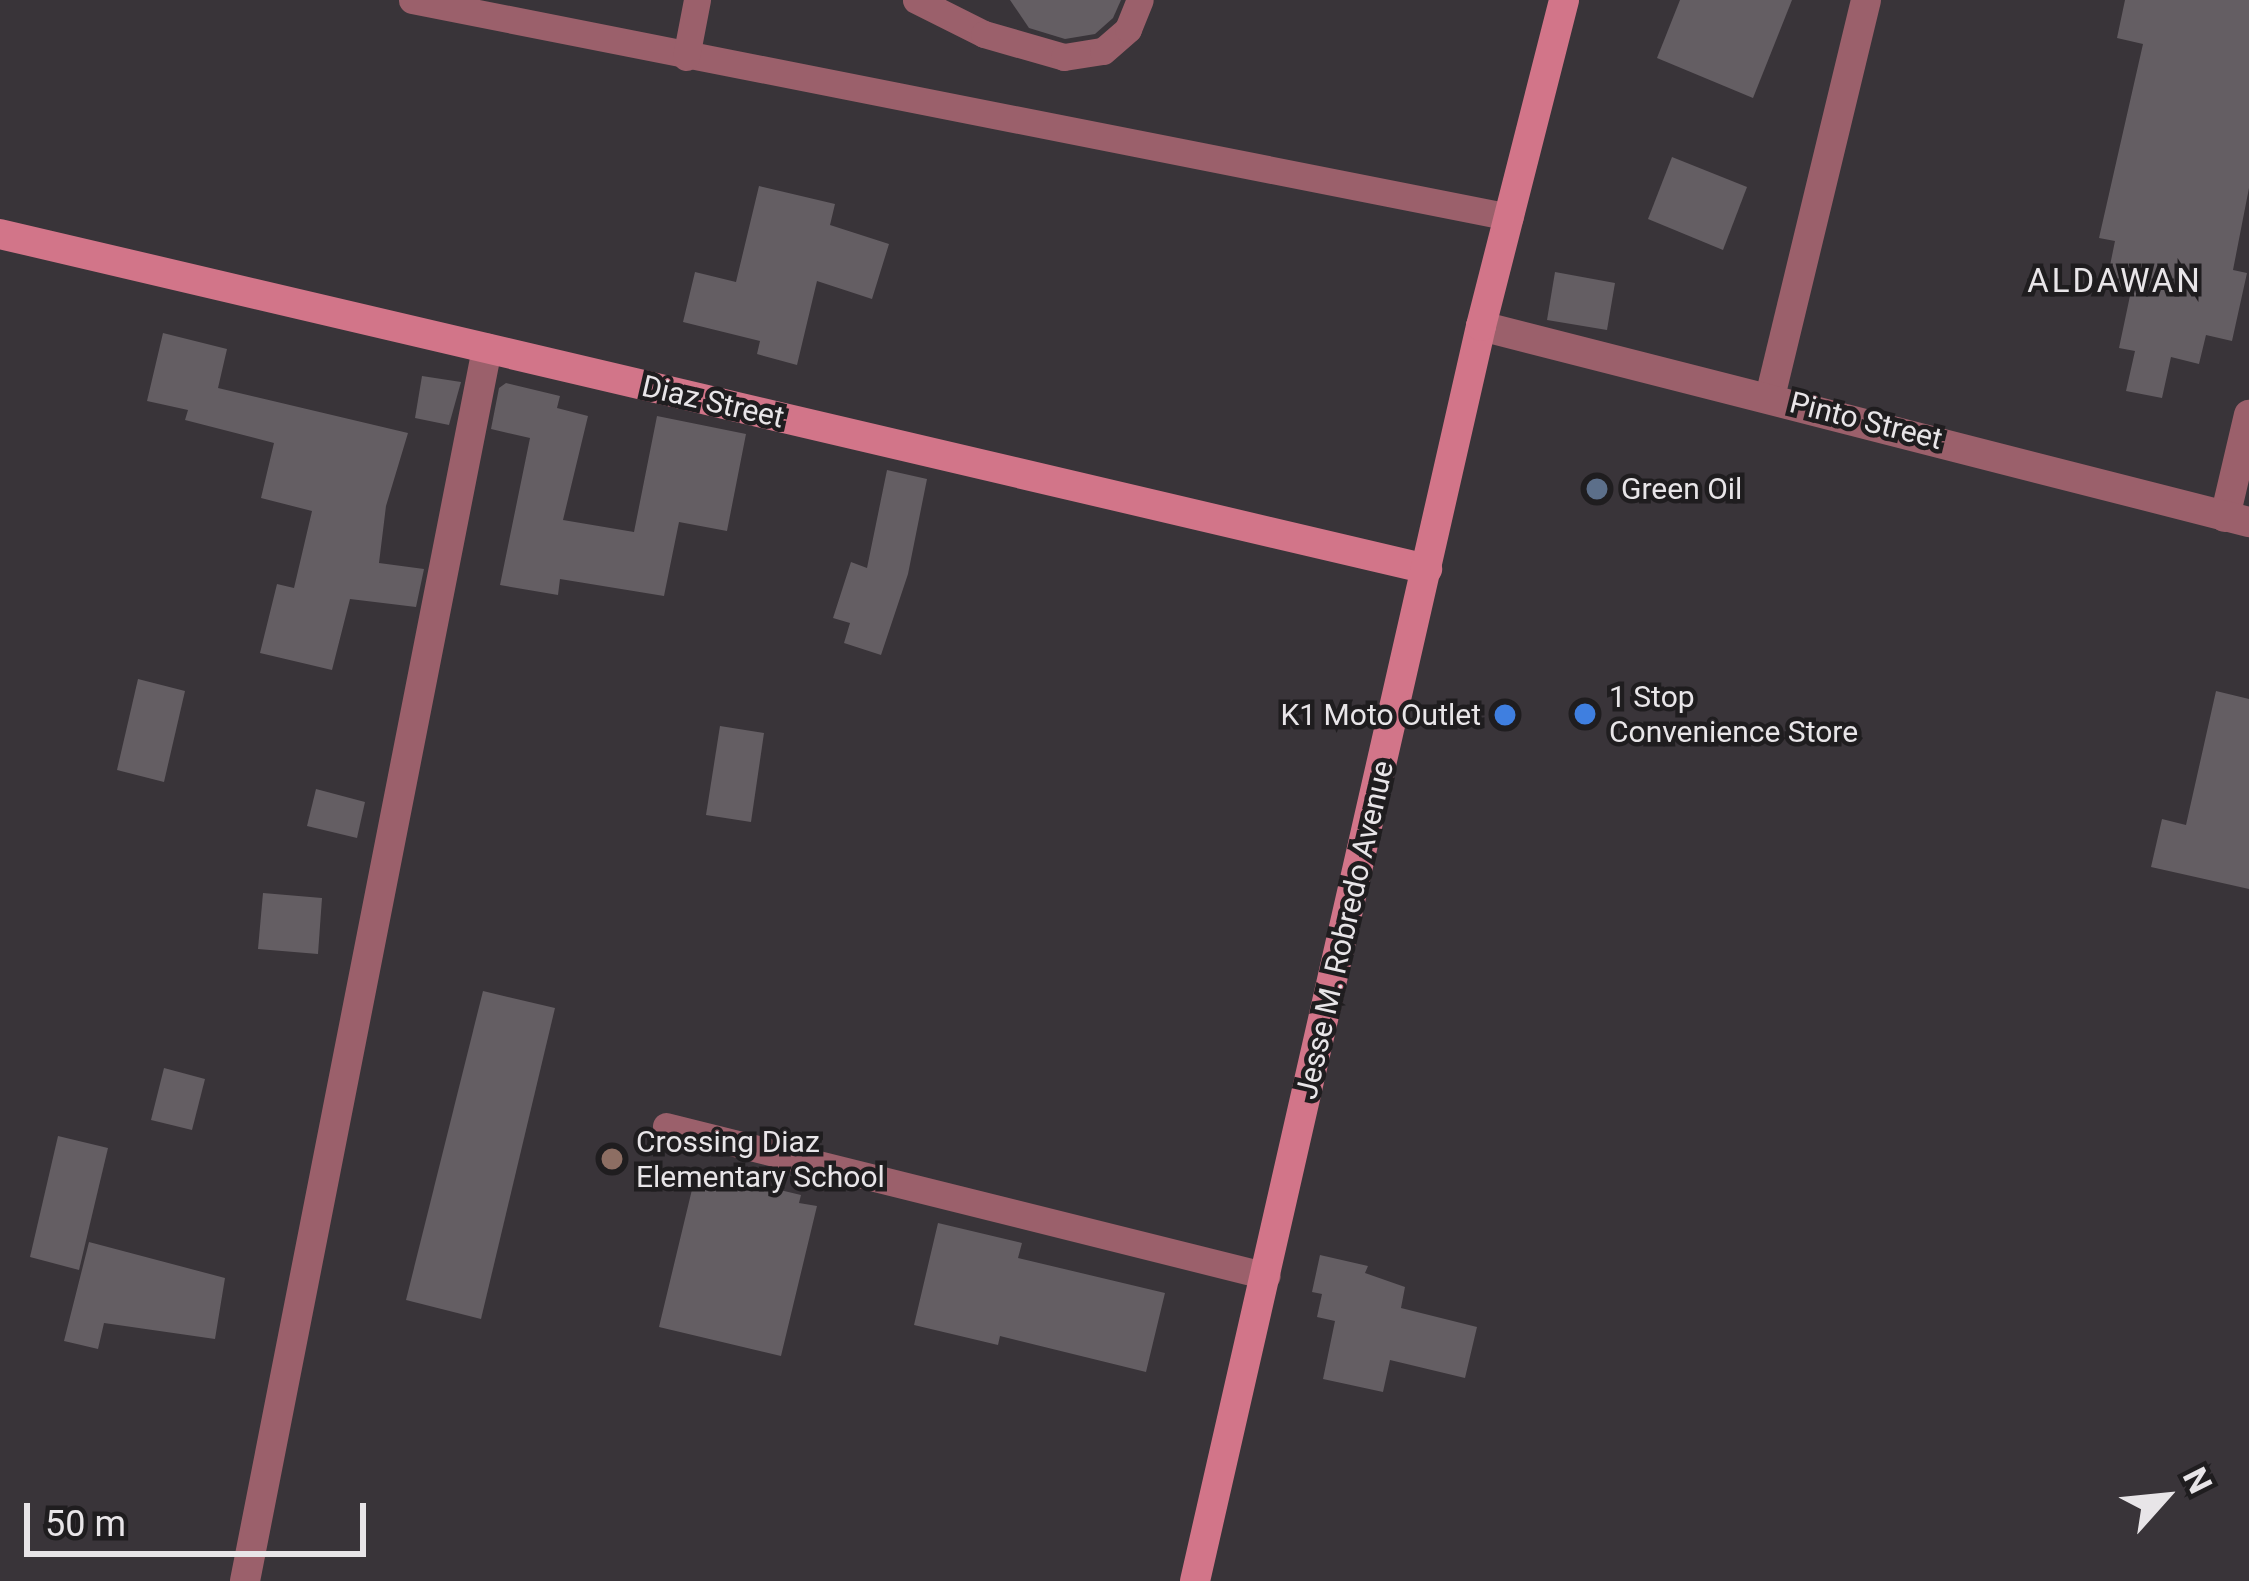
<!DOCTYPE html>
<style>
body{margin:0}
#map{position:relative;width:2249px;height:1581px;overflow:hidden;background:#393439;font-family:Roboto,sans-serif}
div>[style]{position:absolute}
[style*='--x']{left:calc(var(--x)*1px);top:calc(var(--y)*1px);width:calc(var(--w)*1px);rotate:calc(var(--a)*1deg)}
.building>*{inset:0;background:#645e63}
.service>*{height:27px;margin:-13.5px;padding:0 13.5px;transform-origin:13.5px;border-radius:13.5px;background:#9b606b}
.minor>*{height:30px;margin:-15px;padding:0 15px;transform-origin:15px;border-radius:15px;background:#9b606b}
.tertiary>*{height:30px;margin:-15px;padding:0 15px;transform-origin:15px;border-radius:15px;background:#9b606b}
.secondary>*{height:30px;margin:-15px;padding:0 15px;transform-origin:15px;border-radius:15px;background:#d27589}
.dots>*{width:33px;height:33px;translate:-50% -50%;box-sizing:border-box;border:6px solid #1f1d1f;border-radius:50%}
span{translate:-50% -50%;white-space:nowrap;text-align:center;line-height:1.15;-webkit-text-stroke:9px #1f1d1f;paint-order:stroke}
.street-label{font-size:30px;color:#e8e5e8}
.poi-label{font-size:30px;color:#e8e5e8}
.left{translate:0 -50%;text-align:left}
.right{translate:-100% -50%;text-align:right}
.neighbourhood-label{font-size:33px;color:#e8e5e8;letter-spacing:3px}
.north{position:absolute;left:2105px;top:1437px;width:120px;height:120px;-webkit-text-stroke:9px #1f1d1f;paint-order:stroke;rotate:63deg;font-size:33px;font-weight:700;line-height:48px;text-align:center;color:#e8e5e8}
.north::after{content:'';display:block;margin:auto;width:42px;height:54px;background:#e8e5e8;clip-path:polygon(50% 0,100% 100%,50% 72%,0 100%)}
.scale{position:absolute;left:24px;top:1503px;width:342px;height:54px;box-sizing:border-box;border:6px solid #e8e5e8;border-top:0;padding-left:15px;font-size:36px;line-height:42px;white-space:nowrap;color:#e8e5e8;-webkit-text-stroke:9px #1f1d1f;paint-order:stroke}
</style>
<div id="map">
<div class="building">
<i style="clip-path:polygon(1010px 0,1121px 0,1113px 18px,1095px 34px,1065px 39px,1029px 28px)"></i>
<i style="clip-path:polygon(1680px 0,1792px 0,1753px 98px,1657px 58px)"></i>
<i style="clip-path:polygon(2125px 0,2249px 0,2249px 188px,2233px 270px,2247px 273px,2232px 341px,2206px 335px,2199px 364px,2171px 357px,2162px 398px,2126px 391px,2135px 351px,2119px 348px,2131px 291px,2106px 285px,2115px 241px,2099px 238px,2143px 44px,2117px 38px)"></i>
<i style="clip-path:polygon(1672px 157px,1747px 187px,1723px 250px,1648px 219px)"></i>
<i style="clip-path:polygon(759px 186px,835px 204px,830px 225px,889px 244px,872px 299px,817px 281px,797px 365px,757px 354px,760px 341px,683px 322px,695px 272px,736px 282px)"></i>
<i style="clip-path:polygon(1555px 272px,1615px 283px,1607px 330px,1547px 320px)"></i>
<i style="clip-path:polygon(163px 333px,227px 349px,218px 388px,408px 433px,386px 506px,379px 563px,424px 569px,416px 607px,350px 599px,332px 670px,260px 653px,277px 584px,294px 588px,312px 511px,261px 498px,274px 443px,185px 420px,188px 410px,147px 401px)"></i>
<i style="clip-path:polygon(422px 376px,461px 382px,449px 425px,415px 418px)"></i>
<i style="clip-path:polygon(506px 383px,560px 396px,557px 408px,588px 416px,563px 520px,634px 532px,657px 416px,746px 434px,727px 531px,679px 522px,664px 596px,560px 579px,558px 595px,500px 585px,530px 438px,491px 429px,499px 388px)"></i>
<i style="clip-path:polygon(887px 470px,927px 479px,908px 574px,881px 655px,844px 643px,850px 623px,833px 618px,851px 562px,867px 568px)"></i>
<i style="clip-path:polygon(138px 679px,185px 691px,164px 782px,117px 770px)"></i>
<i style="clip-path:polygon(2216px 691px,2249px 699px,2249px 889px,2151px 867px,2162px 819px,2186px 825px)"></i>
<i style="clip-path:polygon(720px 726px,764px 733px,751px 822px,706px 815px)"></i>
<i style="clip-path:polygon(316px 789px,365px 802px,357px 838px,307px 826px)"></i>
<i style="clip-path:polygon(263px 893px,322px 898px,318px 954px,258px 949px)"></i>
<i style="clip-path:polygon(483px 991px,555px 1008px,481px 1319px,406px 1300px)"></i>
<i style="clip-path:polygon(164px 1068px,205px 1079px,192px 1130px,151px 1120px)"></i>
<i style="clip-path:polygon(58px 1136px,108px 1148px,79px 1270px,30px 1257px)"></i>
<i style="clip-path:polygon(708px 1173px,801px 1195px,799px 1203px,817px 1206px,781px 1356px,659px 1327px,695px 1177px,706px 1179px)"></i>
<i style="clip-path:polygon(938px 1223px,1022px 1243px,1018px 1258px,1165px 1293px,1146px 1372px,1000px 1336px,998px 1345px,914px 1325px)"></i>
<i style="clip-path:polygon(89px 1242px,225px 1278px,215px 1339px,104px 1323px,98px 1349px,64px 1341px)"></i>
<i style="clip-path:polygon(1320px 1255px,1368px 1266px,1365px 1273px,1405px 1287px,1401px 1308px,1477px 1327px,1465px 1378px,1390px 1360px,1383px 1392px,1323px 1379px,1335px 1321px,1317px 1317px,1322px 1294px,1312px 1292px)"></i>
</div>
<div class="service">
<i style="--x:412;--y:0;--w:1119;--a:11.18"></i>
<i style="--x:916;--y:0;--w:76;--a:26.6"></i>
<i style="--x:984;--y:34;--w:83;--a:16"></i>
<i style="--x:1064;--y:57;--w:39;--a:-9"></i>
<i style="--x:1103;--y:51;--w:33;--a:-41"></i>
<i style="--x:1128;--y:29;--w:31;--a:-68"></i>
<i style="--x:686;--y:57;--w:58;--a:-79.1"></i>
<i style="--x:666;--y:1126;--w:619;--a:14.01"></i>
</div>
<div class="minor">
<i style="--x:1770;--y:397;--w:408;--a:-76.4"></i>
<i style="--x:2225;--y:517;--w:105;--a:-76.8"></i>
<i style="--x:245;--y:1581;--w:1256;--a:-78.89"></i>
</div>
<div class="tertiary">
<i style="--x:1481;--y:326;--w:793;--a:14.32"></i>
</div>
<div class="secondary">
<i style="--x:0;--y:234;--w:1466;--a:13.21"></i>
<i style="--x:1195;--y:1581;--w:1287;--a:-77.16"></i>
<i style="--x:1481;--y:326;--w:336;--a:-75.7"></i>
</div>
<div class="dots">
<i style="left:1597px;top:489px;background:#5c6f8a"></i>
<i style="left:1585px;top:714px;background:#3f7fe0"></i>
<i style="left:1505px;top:715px;background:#3f7fe0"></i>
<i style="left:612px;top:1159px;background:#8d6e63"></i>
</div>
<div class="street-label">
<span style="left:713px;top:402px;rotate:13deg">Diaz Street</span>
<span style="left:1866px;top:421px;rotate:14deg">Pinto Street</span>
<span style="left:1345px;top:930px;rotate:-77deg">Jesse M. Robredo Avenue</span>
</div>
<div class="poi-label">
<span class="left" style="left:1621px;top:489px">Green Oil</span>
<span class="left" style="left:1609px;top:714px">1 Stop<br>Convenience Store</span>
<span class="right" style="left:1481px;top:715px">K1 Moto Outlet</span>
<span class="left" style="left:636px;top:1159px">Crossing Diaz<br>Elementary School</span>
</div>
<div class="neighbourhood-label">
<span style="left:2115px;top:281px">ALDAWAN</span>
</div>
<div class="north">N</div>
<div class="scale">50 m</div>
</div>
